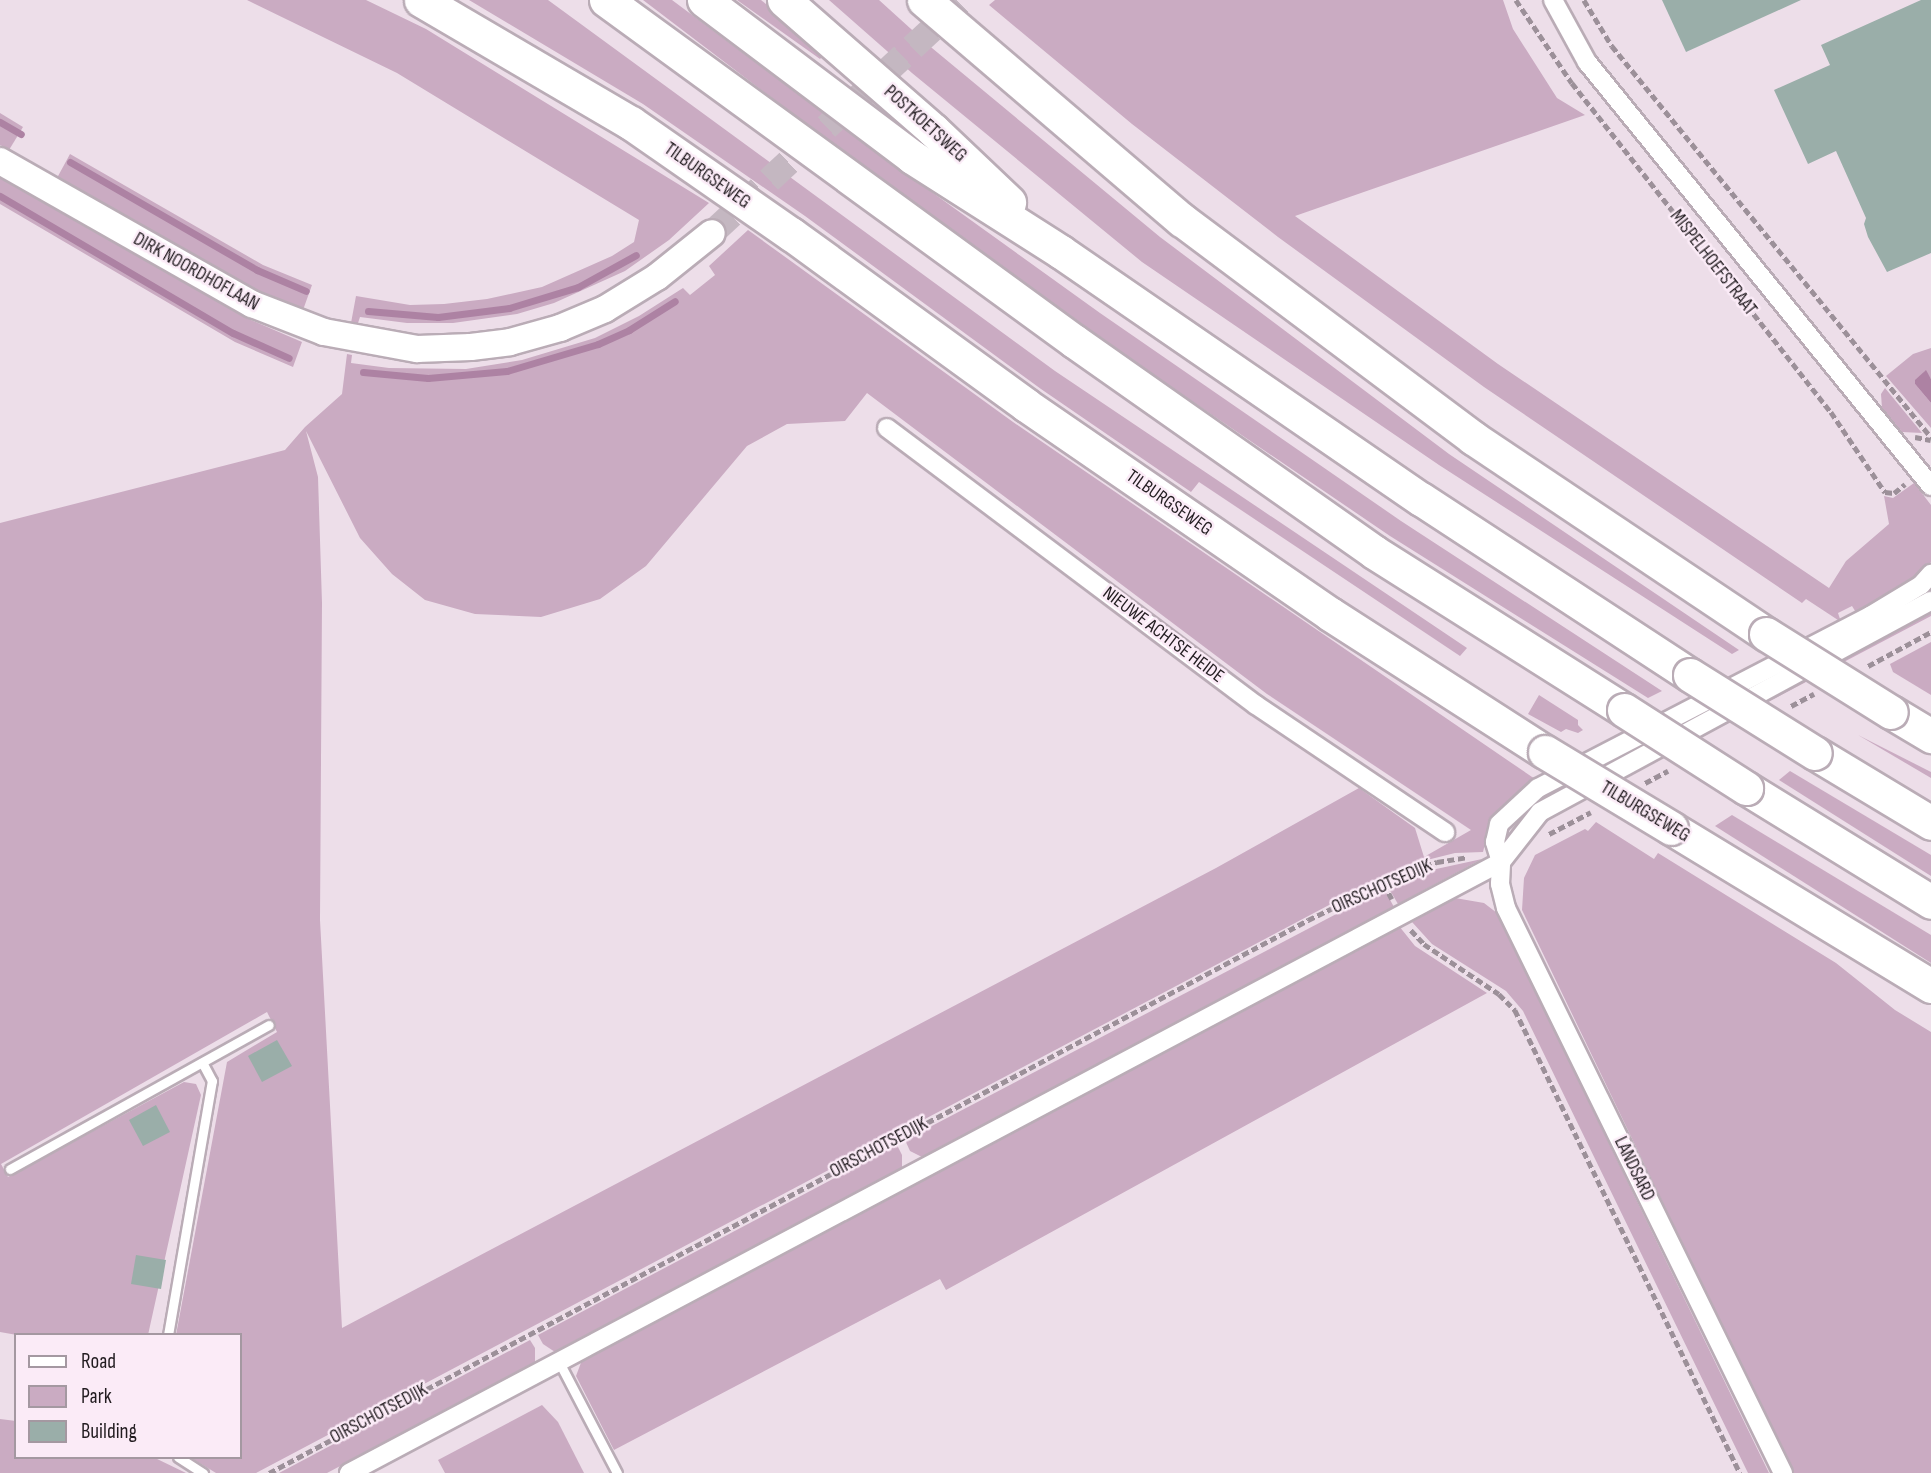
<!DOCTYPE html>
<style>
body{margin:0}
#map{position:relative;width:1931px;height:1473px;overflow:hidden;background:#eddee9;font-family:"Sofia Sans Condensed",sans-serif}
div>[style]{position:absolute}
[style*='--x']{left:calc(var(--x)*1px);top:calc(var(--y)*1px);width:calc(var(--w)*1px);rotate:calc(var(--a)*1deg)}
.green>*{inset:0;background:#caabc2}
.water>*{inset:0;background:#ad82a3}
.stream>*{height:7px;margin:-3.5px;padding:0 3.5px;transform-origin:3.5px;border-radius:3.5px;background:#ad82a3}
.building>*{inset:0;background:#9aaea9}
.secondary-tunnel>*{height:26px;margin-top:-13px;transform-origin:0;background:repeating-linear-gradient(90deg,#c4b7c1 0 26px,transparent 0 39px)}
.path>*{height:4.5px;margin-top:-2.25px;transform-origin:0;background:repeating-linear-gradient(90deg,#9c9099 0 7px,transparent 0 10.5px)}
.roads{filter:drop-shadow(2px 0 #baacb6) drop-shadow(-2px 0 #baacb6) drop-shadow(0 2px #baacb6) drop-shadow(0 -2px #baacb6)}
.lane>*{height:9px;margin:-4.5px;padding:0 4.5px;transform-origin:4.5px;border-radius:4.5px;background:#fff}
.street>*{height:18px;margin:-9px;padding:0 9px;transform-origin:9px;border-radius:9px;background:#fff}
.secondary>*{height:26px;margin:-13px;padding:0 13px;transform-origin:13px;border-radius:13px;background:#fff}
.highway>*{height:33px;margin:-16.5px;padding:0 16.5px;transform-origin:16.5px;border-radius:16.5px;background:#fff}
.bridges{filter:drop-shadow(2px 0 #baacb6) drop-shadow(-2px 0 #baacb6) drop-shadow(0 2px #baacb6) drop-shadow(0 -2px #baacb6)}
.highway-bridge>*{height:33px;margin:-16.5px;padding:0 16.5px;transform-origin:16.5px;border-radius:16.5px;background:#fff}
span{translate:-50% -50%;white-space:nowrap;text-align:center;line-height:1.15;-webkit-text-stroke:5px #fbebf7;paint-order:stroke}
.street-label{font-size:19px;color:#221c20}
.legend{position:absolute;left:14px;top:1333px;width:228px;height:126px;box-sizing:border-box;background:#fbebf7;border:2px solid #a498a1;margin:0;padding:9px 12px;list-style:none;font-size:21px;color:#221c20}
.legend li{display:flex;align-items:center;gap:14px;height:35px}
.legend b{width:35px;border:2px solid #a498a1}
</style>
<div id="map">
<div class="green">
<i style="clip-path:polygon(247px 0,366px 0,426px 29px,709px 203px,669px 240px,625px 271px,554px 303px,517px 314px,453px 323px,407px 323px,360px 317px,358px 323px,351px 323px,356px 296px,410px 305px,444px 304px,487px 299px,542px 287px,612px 256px,634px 242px,639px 220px,397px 73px)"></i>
<i style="clip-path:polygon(469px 0,548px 0,1055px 371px,1467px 648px,1460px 656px,1199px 482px,1191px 492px,1041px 389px,805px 216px,643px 104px)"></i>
<i style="clip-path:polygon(643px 0,672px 0,862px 142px,1100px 313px,1401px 521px,1662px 691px,1648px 698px,1390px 536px,1086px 329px,851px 158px)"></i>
<i style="clip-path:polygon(737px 0,761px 0,825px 54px,820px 59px)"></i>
<i style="clip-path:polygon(829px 0,879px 0,932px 48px,1160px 237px,1449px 454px,1739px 650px,1732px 654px,1439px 465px,1142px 262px,912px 73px)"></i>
<i style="clip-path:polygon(995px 0,1503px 0,1513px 29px,1557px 98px,1585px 115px,1295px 216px,1498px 364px,1829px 588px,1846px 561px,1889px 524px,1884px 496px,1893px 498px,1914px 483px,1931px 505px,1931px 562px,1917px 579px,1857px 614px,1852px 606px,1838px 613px,1841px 622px,1806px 599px,1802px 603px,1484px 387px,1278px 237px,1132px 124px,989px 5px)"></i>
<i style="clip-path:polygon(0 113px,23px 127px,9px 150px,0 145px)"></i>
<i style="clip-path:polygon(70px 154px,263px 265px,312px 285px,303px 310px,228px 277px,57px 178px)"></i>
<i style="clip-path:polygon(0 173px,251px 320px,302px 342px,293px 367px,235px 342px,0 204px)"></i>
<i style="clip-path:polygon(evenodd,748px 230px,1013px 422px,1535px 779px,1499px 810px,1488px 832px,1483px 852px,1455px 853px,1423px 861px,1382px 877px,256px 1473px,216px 1473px,190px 1457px,240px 1457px,240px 1335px,176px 1335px,227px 1062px,277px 1032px,267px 1012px,1px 1164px,8px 1177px,184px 1082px,196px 1084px,201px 1095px,148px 1335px,17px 1335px,0 1332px,0 523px,285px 450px,305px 427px,342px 394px,347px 354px,352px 355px,351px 363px,389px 368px,466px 369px,522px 360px,595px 338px,639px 316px,683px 288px,690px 295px,715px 275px,709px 266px,748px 230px,867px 393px,1267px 694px,1471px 830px,1424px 857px,1415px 828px,1359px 788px,1216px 868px,342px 1328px,320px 920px,322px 603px,318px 477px,306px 431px,360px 538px,392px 574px,425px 600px,475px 614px,541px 617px,600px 599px,646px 566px,747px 446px,787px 424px,845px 421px,867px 393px)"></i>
<i style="clip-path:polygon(1931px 348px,1931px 379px,1925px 371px,1915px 384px,1931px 403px,1931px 428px,1886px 376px,1913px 354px)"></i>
<i style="clip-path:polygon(1885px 388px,1922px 433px,1902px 432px,1882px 408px,1881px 394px)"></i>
<i style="clip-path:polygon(1931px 608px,1931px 616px,1541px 822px,1545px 817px)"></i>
<i style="clip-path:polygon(1931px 642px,1931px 695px,1893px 672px,1890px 664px)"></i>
<i style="clip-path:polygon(1539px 695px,1578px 720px,1578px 725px,1583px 730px,1578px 733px,1566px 729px,1561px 732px,1528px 714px)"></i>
<i style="clip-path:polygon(1858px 735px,1931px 772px,1931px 778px)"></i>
<i style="clip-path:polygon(1790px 771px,1931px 855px,1931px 876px,1779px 780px)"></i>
<i style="clip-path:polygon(1732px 815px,1931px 935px,1931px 963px,1715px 826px)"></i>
<i style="clip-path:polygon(1596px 822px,1654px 859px,1658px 853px,1836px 963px,1895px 1010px,1931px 1032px,1931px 1473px,1793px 1473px,1522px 910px,1524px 878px,1535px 855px,1585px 829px,1588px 831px)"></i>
<i style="clip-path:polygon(1482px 859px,1398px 904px,1388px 887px,1427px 871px)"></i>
<i style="clip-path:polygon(1384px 889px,1394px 907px,922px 1157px,910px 1151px,905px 1140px)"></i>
<i style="clip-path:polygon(1455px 898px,1484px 903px,1497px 913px,1769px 1473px,1748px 1473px,1523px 1011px,1506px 991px,1432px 944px,1412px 922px)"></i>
<i style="clip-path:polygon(1399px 926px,1415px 946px,1487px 993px,946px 1290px,940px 1279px,614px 1450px,576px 1376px,582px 1360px)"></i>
<i style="clip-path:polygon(897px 1145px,902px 1155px,902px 1168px,555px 1352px,543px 1344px,538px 1335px)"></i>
<i style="clip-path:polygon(530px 1340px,535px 1348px,535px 1363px,327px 1473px,279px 1473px)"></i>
<i style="clip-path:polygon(542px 1405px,558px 1422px,584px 1473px,445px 1473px,438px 1460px)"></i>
<i style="clip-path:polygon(0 1419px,16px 1421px,16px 1457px,153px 1457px,186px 1473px,0 1473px)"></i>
</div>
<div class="water">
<i style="clip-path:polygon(1926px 370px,1931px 379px,1931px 403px,1915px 384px,1915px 380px)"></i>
</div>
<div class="stream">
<i style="--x:0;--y:122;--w:24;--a:30"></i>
<i style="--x:70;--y:162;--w:216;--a:30"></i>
<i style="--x:257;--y:270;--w:53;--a:23.2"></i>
<i style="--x:0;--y:196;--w:270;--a:30.5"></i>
<i style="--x:233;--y:333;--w:61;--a:24.1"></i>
<i style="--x:368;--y:311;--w:70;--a:4.9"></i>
<i style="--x:438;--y:317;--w:72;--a:-7.2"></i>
<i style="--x:509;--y:308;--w:72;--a:-16.9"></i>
<i style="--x:578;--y:287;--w:66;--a:-28.9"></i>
<i style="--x:363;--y:372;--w:65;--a:5.3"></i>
<i style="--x:428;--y:378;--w:79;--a:-5.1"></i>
<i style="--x:507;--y:371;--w:95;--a:-16.5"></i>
<i style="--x:598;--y:344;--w:34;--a:-24"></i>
<i style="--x:629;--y:330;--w:54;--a:-32.2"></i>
</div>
<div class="building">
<i style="clip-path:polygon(1662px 0,1801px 0,1686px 52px)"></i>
<i style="clip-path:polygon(1921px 0,1931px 0,1931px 253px,1887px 272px,1868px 237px,1864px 224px,1866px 218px,1836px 151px,1808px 164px,1774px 90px,1830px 65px,1821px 45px)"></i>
<i style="clip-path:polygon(277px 1040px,292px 1066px,262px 1082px,248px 1056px)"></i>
<i style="clip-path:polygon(156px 1105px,170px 1132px,143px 1146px,129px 1120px)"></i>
<i style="clip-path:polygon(136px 1255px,166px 1260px,161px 1289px,131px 1284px)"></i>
</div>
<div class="secondary-tunnel">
<i style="--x:712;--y:233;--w:343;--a:-42.8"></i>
</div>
<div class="path">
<i style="--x:1516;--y:0;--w:100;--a:56"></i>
<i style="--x:1572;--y:83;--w:419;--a:51.8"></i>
<i style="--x:1831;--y:412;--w:97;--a:56"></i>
<i style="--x:1885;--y:492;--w:9;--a:6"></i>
<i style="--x:1894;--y:493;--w:14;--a:-39"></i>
<i style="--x:1584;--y:0;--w:54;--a:58.7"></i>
<i style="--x:1612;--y:46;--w:505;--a:50.79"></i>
<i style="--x:1915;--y:437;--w:16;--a:11"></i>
<i style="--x:1868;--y:666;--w:72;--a:-28.4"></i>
<i style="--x:1791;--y:706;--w:26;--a:-28"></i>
<i style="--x:1645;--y:783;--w:26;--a:-28"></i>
<i style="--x:1549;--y:834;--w:47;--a:-27.6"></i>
<i style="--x:1384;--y:884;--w:17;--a:62"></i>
<i style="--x:1411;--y:930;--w:19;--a:47"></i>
<i style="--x:1424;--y:944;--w:90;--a:33.7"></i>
<i style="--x:1499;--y:994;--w:23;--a:45"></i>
<i style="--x:1515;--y:1010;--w:515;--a:64.08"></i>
<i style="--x:269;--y:1473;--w:1177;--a:-28.02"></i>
<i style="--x:1308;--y:920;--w:108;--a:-25.9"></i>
<i style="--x:1405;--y:873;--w:34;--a:-19"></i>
<i style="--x:1437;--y:862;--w:31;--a:-9"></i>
</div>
<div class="roads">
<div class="lane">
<i style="--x:10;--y:1169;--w:296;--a:-29.1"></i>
<i style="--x:168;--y:1335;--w:258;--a:-80.2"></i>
<i style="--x:212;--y:1081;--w:21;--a:-118"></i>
<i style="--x:559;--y:1362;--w:125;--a:62.4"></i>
<i style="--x:178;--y:1457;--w:30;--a:33"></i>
</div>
<div class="street">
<i style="--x:1553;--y:0;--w:71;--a:61.3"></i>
<i style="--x:1587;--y:62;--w:546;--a:50.95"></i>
<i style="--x:887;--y:428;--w:461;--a:36.9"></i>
<i style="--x:1256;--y:705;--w:228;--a:33.9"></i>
<i style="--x:349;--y:1473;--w:1304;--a:-27.94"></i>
<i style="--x:1501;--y:862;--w:63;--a:-52"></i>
<i style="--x:1540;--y:812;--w:444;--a:-28.4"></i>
<i style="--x:1783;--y:1473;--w:629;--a:-116.12"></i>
<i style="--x:1506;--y:908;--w:25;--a:-104"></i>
<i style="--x:1500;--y:884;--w:22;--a:-87"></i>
<i style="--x:1501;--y:862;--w:21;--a:-107"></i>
<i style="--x:1495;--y:842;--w:18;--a:-77"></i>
<i style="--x:1499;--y:824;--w:53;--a:-42.7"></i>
<i style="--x:1538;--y:788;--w:374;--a:-27.4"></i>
<i style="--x:1870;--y:616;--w:60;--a:-31.3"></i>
<i style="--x:1921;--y:585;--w:15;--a:-48"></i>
</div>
<div class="secondary">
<i style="--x:0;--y:161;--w:290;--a:29.6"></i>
<i style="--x:252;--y:304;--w:77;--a:21.3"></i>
<i style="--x:324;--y:332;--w:95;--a:10.4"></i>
<i style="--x:417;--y:349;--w:54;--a:-2.1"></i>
<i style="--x:471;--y:347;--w:39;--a:-7"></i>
<i style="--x:510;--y:342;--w:52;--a:-15.6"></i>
<i style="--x:560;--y:328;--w:49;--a:-22.9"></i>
<i style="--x:605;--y:309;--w:61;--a:-31.6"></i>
<i style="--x:657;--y:277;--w:70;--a:-38.7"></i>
</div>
<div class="highway">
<i style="--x:421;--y:0;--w:243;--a:30.4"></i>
<i style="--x:631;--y:123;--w:195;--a:34.8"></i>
<i style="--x:791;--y:234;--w:291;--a:36"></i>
<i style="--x:1026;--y:405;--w:369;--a:34.5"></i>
<i style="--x:1330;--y:614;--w:255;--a:32.7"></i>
<i style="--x:606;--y:0;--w:579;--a:36.08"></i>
<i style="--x:1074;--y:341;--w:367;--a:35.1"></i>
<i style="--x:1374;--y:552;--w:296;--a:32.3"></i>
<i style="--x:704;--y:0;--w:261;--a:37"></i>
<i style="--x:912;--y:157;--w:177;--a:32.5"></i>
<i style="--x:1061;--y:252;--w:437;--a:34.5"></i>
<i style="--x:1421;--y:499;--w:321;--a:33.2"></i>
<i style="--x:784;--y:0;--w:198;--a:41.1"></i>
<i style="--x:933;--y:130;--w:105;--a:43.5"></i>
<i style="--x:924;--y:0;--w:339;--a:40.5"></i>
<i style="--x:1182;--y:220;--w:364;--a:36.8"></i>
<i style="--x:1473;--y:438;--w:353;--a:33.8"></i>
<i style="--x:1891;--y:712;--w:47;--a:31"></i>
<i style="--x:1815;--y:753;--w:135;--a:31.1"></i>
<i style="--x:1746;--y:788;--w:217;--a:31.6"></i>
<i style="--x:1671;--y:828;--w:304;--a:31.3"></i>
</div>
</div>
<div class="bridges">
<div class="highway-bridge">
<i style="--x:1766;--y:634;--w:147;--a:32"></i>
<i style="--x:1690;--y:675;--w:147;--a:32"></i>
<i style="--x:1624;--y:710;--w:145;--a:32.6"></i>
<i style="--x:1545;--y:752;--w:147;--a:31.1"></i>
</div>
</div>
<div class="street-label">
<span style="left:925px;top:124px;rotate:42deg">POSTKOETSWEG</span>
<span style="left:707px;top:176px;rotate:35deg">TILBURGSEWEG</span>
<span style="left:1713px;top:263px;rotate:52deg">MISPELHOEFSTRAAT</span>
<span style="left:196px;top:272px;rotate:29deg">DIRK NOORDHOFLAAN</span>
<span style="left:1169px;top:503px;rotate:35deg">TILBURGSEWEG</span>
<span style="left:1163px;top:635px;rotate:37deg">NIEUWE ACHTSE HEIDE</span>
<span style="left:1645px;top:812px;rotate:31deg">TILBURGSEWEG</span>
<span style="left:1382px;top:887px;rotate:-24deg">OIRSCHOTSEDIJK</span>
<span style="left:879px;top:1148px;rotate:-28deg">OIRSCHOTSEDIJK</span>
<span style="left:1634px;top:1169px;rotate:64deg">LANDSARD</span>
<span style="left:379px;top:1414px;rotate:-28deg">OIRSCHOTSEDIJK</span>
</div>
<ul class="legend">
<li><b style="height:9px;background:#fff"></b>Road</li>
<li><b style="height:19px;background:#caabc2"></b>Park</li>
<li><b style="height:19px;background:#9aaea9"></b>Building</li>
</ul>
</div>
